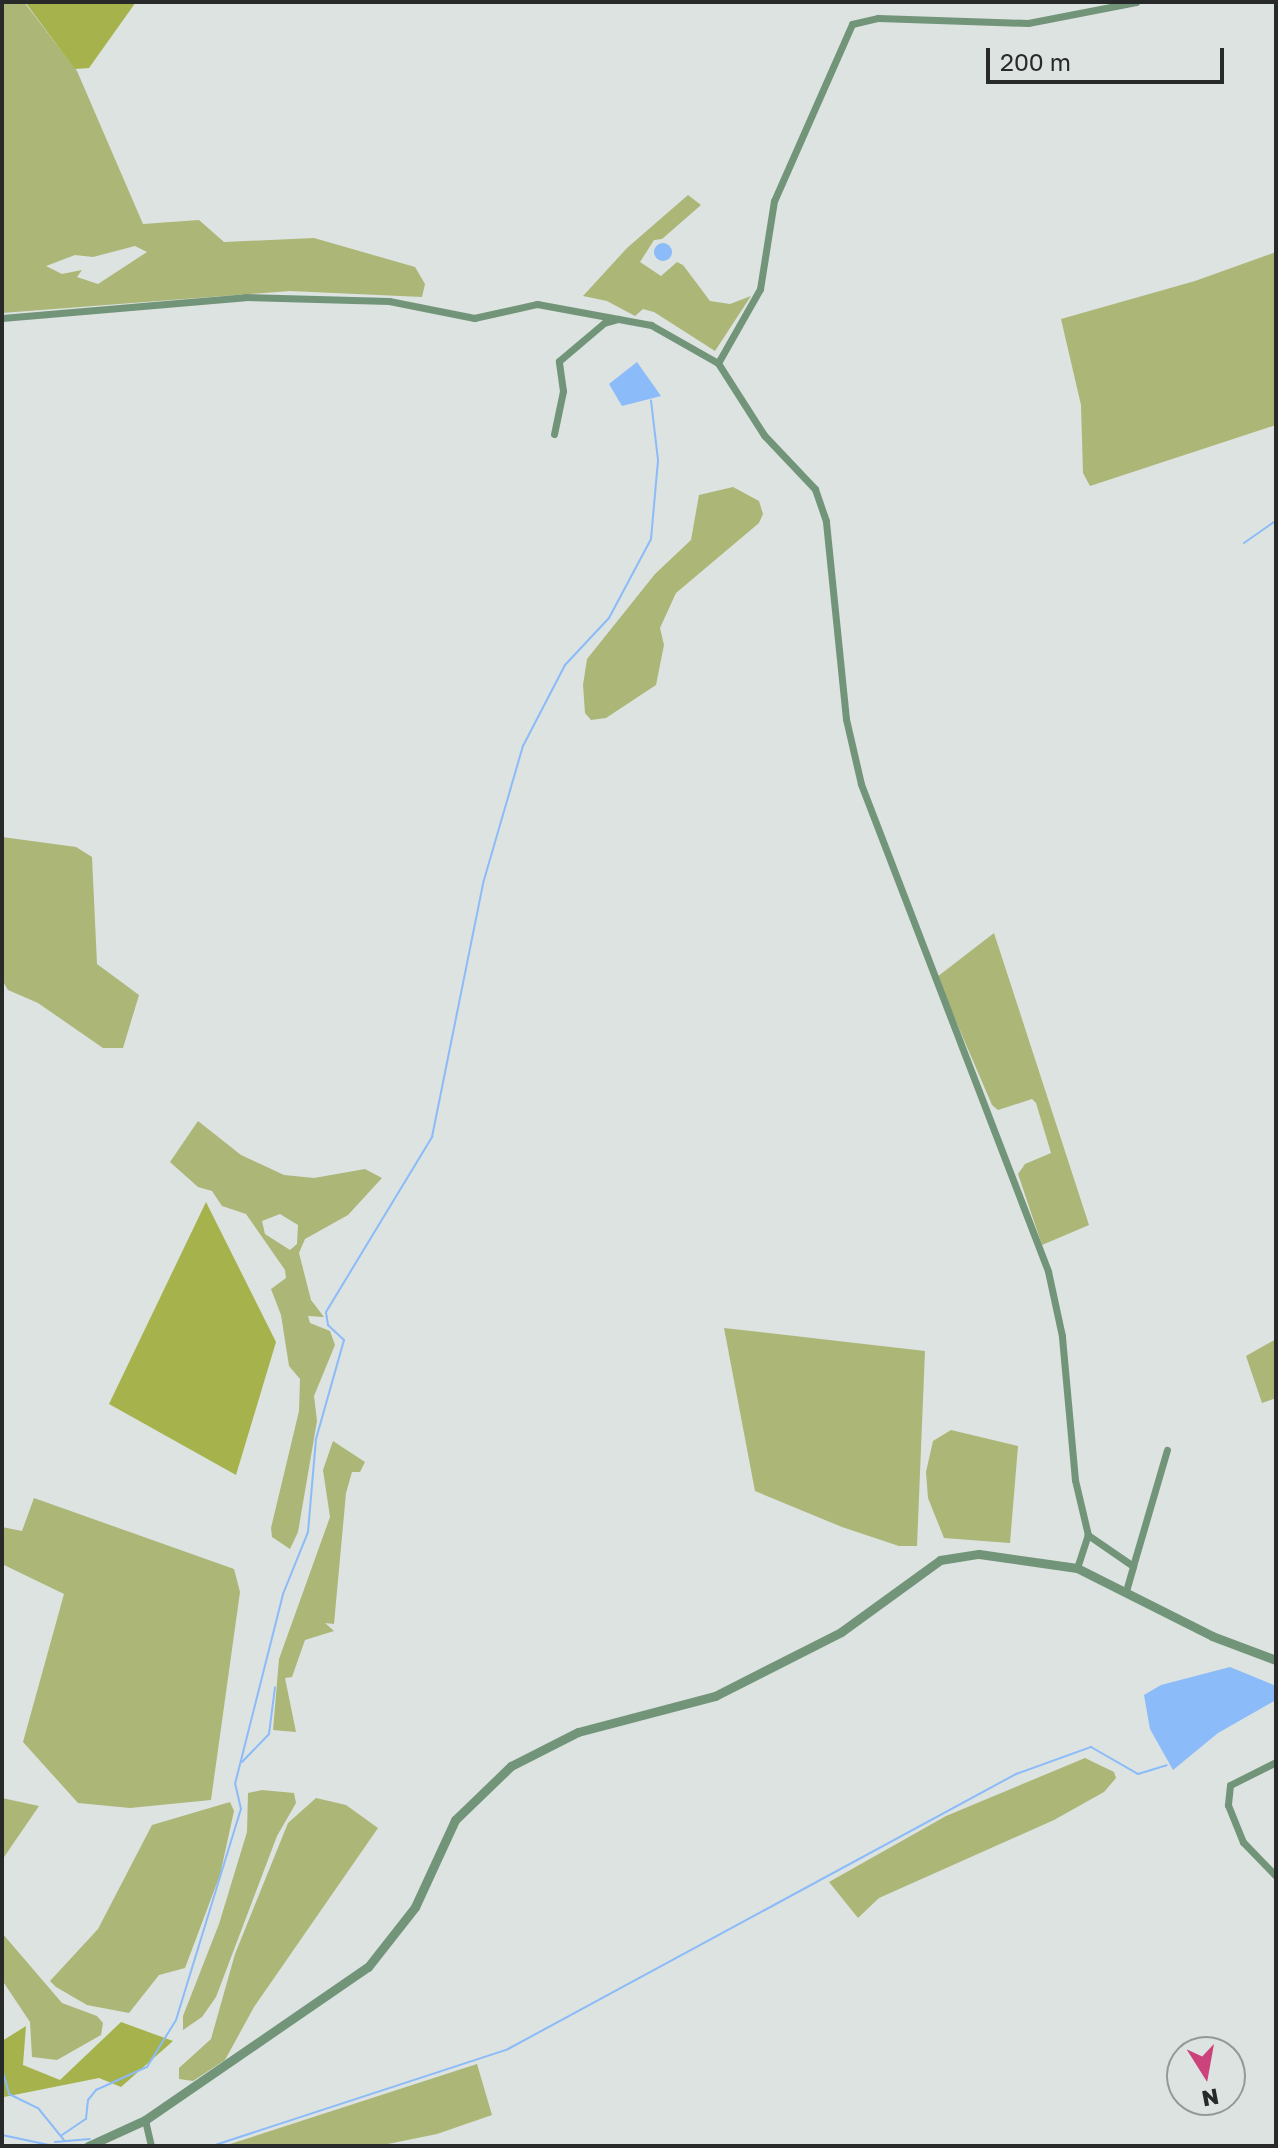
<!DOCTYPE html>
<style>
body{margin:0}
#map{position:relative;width:1278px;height:2148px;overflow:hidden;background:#dce3e1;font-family:"Golos Text",sans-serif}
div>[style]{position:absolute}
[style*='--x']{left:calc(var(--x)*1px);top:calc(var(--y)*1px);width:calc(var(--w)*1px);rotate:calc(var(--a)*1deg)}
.green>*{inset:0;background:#acb677}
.forest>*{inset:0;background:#a6b34d}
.water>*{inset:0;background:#8bbbf8}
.round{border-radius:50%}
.stream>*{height:2px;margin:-1px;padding:0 1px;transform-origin:1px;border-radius:1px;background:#8bbbf8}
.minor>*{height:7px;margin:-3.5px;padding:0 3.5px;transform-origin:3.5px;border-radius:3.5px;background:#729579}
.tertiary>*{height:9px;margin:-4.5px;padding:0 4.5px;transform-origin:4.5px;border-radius:4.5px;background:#729579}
span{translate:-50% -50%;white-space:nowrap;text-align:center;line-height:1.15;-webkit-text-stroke:8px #dce3e1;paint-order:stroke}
.frame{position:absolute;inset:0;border:4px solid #282a2a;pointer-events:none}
.north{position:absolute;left:1166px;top:2036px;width:80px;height:80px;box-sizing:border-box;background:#dce3e1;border:2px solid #949998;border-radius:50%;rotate:169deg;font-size:22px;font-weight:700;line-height:32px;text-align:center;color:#282a2a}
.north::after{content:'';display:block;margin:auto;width:28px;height:36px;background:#cc427b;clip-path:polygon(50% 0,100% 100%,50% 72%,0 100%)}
.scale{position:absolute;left:986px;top:48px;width:238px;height:36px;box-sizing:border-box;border:4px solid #282a2a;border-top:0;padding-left:10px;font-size:24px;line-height:28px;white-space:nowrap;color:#282a2a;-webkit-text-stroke:6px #dce3e1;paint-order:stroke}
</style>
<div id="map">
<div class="green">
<i style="clip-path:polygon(evenodd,2px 2px,24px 2px,77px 71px,143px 224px,199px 220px,224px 242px,314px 238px,415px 267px,425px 284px,422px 297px,290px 291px,2px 313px,2px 2px,135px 246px,147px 252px,98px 284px,77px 277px,82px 270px,62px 274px,46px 266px,75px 255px,93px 257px,135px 246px)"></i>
<i style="clip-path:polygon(688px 195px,701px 205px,662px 239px,654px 240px,640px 262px,661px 276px,677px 262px,683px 265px,710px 301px,730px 304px,751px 296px,715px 351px,654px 312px,643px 309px,635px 316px,607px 301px,583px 296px,627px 248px)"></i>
<i style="clip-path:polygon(1276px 252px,1276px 425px,1090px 486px,1083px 473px,1081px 405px,1061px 319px,1195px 281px)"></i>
<i style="clip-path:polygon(733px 487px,759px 501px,763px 514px,759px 523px,676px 593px,660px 628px,664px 645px,656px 685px,606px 718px,591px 720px,585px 713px,583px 685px,587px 659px,655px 574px,691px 540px,699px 495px)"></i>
<i style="clip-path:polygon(2px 837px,76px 847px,92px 857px,97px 964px,139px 995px,123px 1048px,103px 1048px,38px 1003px,8px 990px,2px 980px)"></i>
<i style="clip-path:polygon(994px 933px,1089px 1225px,1042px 1245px,1018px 1174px,1025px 1164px,1051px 1153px,1036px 1103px,1032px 1099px,998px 1110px,992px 1105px,937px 977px)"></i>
<i style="clip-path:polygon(evenodd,198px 1121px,241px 1155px,284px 1175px,314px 1178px,365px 1169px,382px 1178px,348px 1215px,305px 1239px,299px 1253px,311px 1300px,324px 1317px,308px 1316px,310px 1323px,330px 1331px,335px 1345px,314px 1396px,317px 1421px,298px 1532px,290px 1549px,272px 1537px,271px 1528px,299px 1411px,300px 1379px,289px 1366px,281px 1315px,271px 1289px,286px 1278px,285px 1270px,246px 1214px,222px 1206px,212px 1191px,198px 1187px,170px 1162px,198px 1121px,280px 1214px,298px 1225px,297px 1244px,290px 1250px,265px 1234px,262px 1221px,280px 1214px)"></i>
<i style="clip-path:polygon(724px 1328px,925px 1351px,917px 1546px,899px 1546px,842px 1527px,755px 1491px)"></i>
<i style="clip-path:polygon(1276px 1339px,1276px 1398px,1262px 1403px,1246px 1356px)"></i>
<i style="clip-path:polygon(951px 1430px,1018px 1446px,1010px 1543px,944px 1538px,928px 1498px,926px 1472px,933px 1441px)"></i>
<i style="clip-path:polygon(333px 1441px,365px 1462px,360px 1472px,352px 1472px,346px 1493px,334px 1624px,325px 1623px,334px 1631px,305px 1640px,292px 1677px,285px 1678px,296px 1732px,273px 1730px,279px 1659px,330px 1517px,323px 1470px)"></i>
<i style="clip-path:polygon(34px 1498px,234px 1569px,240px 1592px,211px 1800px,130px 1808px,78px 1803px,23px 1742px,64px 1594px,2px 1564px,2px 1527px,22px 1531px)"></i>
<i style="clip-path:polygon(1085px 1758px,1114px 1772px,1116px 1778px,1104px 1792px,1054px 1820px,879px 1898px,858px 1918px,829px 1882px,946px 1816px)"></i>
<i style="clip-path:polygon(262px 1790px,294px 1793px,296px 1803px,277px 1836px,216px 1997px,202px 2017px,183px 2030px,183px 2016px,219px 1924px,247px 1832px,248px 1793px)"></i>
<i style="clip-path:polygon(2px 1798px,39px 1806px,2px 1860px)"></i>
<i style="clip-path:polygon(316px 1798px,346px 1805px,378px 1828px,254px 2007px,225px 2060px,193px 2081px,179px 2079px,179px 2068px,211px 2039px,235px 1954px,288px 1823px)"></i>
<i style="clip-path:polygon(230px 1802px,234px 1811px,220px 1875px,185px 1968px,159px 1975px,129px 2013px,87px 2005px,56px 1987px,50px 1981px,98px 1929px,152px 1825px)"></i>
<i style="clip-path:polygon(2px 1933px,62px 2003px,97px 2016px,103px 2023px,101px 2035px,57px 2060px,32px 2057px,30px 2022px,2px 1980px)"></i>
<i style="clip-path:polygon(477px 2064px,492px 2115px,437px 2134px,378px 2146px,224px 2146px)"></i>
</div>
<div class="forest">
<i style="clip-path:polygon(25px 2px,136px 2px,89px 68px,75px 69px)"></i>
<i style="clip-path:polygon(206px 1202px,276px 1342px,236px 1475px,109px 1404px)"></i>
<i style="clip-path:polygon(121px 2022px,173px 2041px,121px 2087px,99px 2078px,4px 2097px,2px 2041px,26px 2026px,23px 2065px,60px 2080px)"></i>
</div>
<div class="water">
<i class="round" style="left:654px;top:243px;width:18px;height:18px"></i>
<i style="clip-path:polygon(637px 362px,661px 396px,622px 406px,609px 384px)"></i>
<i style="clip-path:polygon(1230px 1667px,1276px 1686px,1276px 1700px,1218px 1733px,1173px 1770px,1150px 1729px,1144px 1695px,1161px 1685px)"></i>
</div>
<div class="stream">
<i style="--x:1244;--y:543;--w:39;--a:-35"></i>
<i style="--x:242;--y:1762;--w:39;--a:-46"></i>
<i style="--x:269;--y:1734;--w:47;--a:-82.7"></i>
<i style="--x:2;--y:2069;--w:26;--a:74"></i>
<i style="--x:9;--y:2094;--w:32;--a:26"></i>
<i style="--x:38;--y:2108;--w:41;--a:50.9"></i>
<i style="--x:2;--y:2135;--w:53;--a:11.9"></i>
<i style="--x:62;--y:2135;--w:29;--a:-34"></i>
<i style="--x:86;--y:2119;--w:19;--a:-84"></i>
<i style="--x:88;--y:2100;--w:13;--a:-51"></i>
<i style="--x:96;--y:2090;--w:56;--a:-24.3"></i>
<i style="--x:147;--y:2067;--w:55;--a:-58.3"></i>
<i style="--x:176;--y:2020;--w:221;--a:-72.9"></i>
<i style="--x:241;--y:1809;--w:26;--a:-103"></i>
<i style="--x:235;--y:1784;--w:196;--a:-75.8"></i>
<i style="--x:283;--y:1594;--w:67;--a:-68"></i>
<i style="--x:308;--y:1532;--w:93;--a:-85.1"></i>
<i style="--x:316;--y:1439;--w:103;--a:-74.2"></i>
<i style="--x:344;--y:1340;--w:22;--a:-137"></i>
<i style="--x:328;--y:1325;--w:13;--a:-99"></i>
<i style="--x:326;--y:1312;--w:205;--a:-58.8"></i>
<i style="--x:432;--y:1137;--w:262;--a:-78.6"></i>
<i style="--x:484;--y:880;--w:140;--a:-73.8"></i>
<i style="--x:523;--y:746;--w:91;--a:-62.6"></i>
<i style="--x:565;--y:665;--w:64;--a:-46.9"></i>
<i style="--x:609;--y:618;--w:89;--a:-62"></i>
<i style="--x:651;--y:539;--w:79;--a:-84.9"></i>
<i style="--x:658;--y:460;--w:60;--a:-96.7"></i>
<i style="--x:55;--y:2142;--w:35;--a:-5"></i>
<i style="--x:212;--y:2146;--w:311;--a:-18.1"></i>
<i style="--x:508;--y:2049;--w:578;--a:-28.43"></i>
<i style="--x:1016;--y:1774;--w:80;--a:-19.8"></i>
<i style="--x:1091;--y:1747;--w:54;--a:29.9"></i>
<i style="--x:1138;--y:1774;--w:30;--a:-17"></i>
</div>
<div class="minor">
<i style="--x:2;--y:318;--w:244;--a:-4.9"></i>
<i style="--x:245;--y:297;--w:144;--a:1.6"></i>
<i style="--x:389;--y:301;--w:87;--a:11.3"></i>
<i style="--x:474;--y:318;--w:65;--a:-12.5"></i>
<i style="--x:537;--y:304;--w:116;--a:10.4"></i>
<i style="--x:651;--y:325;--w:77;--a:29.6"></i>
<i style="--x:554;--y:434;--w:44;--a:-78.2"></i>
<i style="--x:563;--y:391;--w:30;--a:-98"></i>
<i style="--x:559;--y:361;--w:59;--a:-40.2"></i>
<i style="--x:604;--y:323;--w:15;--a:-16"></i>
<i style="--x:1133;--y:1566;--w:121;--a:-73.7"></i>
<i style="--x:1077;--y:1568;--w:35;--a:-72"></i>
<i style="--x:1126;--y:1591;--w:26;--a:-74"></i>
<i style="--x:1133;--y:1566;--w:55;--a:-145.4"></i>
<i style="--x:1088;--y:1535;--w:57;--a:-103.3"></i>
<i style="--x:1075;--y:1480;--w:145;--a:-95.2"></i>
<i style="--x:1062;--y:1336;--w:66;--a:-102.2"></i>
<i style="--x:1048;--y:1271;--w:522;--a:-111.01"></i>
<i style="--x:861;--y:784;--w:67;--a:-103"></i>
<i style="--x:846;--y:719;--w:199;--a:-95.8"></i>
<i style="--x:826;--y:521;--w:34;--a:-109"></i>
<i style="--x:815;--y:489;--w:74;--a:-133.4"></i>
<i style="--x:764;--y:435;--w:85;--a:-122.6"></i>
<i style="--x:718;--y:363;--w:85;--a:-60.4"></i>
<i style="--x:760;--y:289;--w:89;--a:-81"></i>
<i style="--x:774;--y:201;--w:193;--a:-66.2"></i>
<i style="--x:852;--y:24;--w:27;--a:-13"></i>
<i style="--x:878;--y:18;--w:150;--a:1.9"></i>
<i style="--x:1028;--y:23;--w:110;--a:-11"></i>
<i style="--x:1276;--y:1762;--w:51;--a:153.4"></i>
<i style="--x:1230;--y:1785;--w:20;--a:96"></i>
<i style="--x:1228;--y:1805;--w:40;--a:68"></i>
<i style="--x:1243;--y:1842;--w:47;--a:45.9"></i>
<i style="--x:145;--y:2120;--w:27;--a:77"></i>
</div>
<div class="tertiary">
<i style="--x:88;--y:2146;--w:63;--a:-24.5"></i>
<i style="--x:145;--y:2120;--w:270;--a:-34.5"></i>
<i style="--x:368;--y:1967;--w:76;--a:-51.9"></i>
<i style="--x:415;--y:1907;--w:96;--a:-65.3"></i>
<i style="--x:455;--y:1820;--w:78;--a:-44"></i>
<i style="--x:511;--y:1766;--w:75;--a:-26.9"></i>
<i style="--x:578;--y:1732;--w:142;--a:-14.7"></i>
<i style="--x:715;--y:1696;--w:141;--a:-26.9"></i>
<i style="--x:841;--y:1632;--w:122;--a:-36"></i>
<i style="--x:940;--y:1560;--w:39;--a:-9"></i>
<i style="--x:979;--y:1554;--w:99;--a:8.1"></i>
<i style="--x:1077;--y:1568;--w:151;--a:26.7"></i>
<i style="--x:1212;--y:1636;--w:68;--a:20.6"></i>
</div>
<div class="frame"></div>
<div class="north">N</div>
<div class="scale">200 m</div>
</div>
